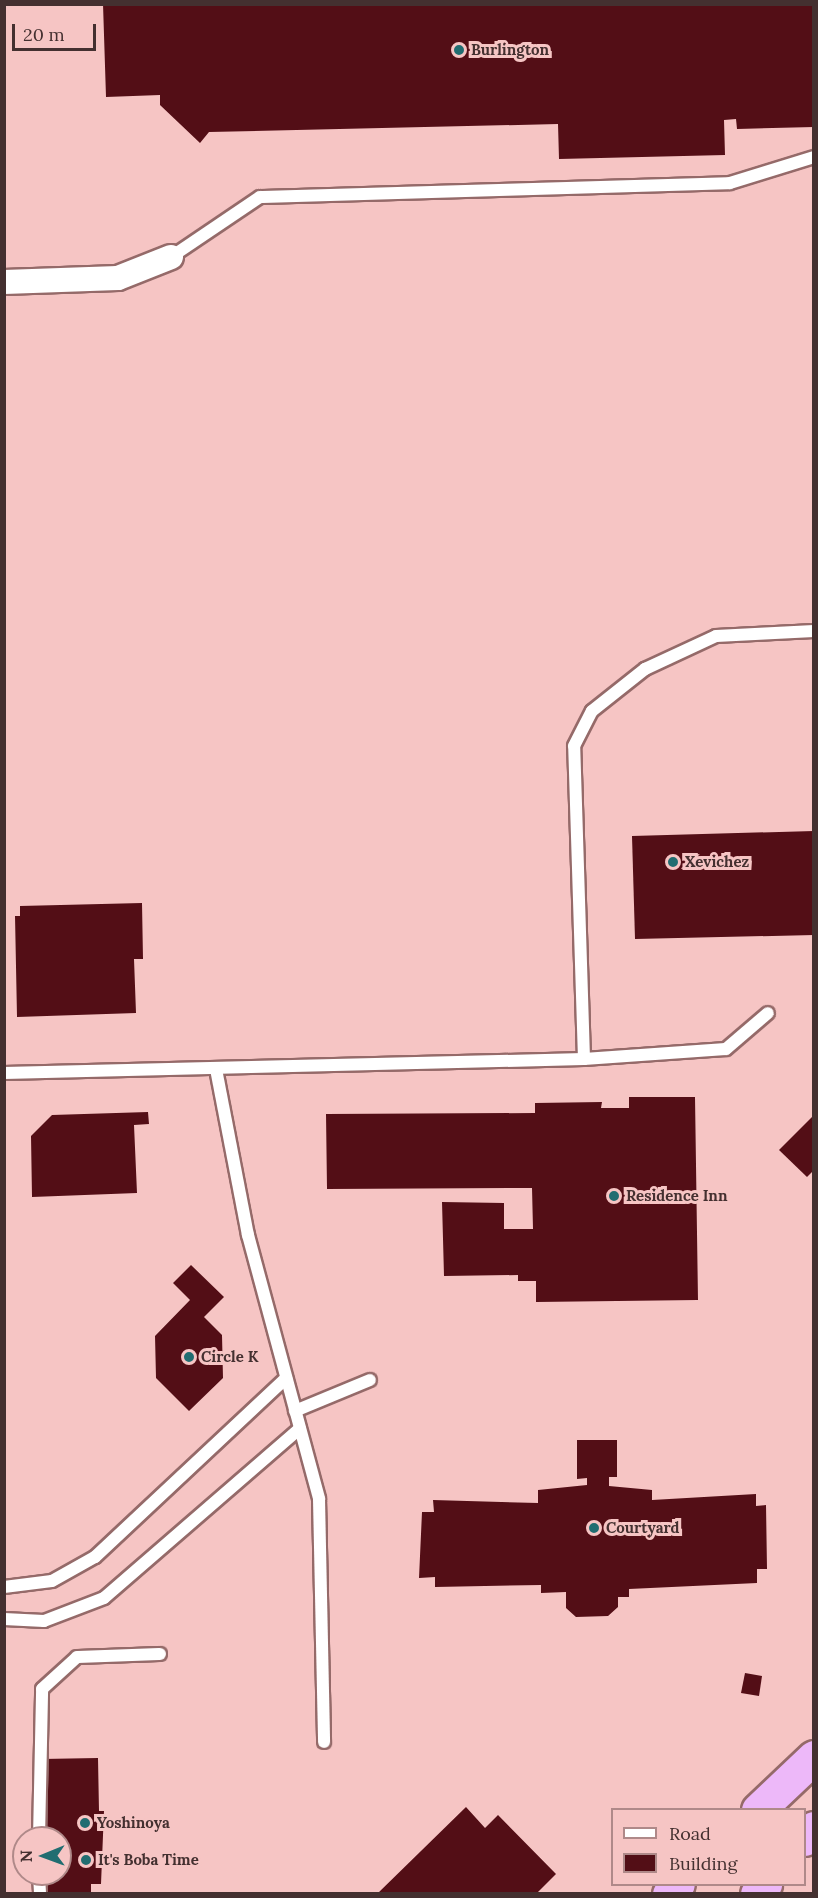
<!DOCTYPE html>
<style>
body{margin:0}
#map{position:relative;width:818px;height:1898px;overflow:hidden;background:#f6c5c4;font-family:Lora,serif}
div>[style]{position:absolute}
[style*='--x']{left:calc(var(--x)*1px);top:calc(var(--y)*1px);width:calc(var(--w)*1px);rotate:calc(var(--a)*1deg)}
.building>*{inset:0;background:#530e16}
.roads{filter:drop-shadow(2px 0 #956a69) drop-shadow(-2px 0 #956a69) drop-shadow(0 2px #956a69) drop-shadow(0 -2px #956a69)}
.service>*{height:12px;margin:-6px;padding:0 6px;transform-origin:6px;border-radius:6px;background:#fff}
.minor>*{height:24px;margin:-12px;padding:0 12px;transform-origin:12px;border-radius:12px;background:#fff}
.motorway>*{height:33px;margin:-16.5px;padding:0 16.5px;transform-origin:16.5px;border-radius:16.5px;background:#edb8f9}
.dots>*{width:16px;height:16px;translate:-50% -50%;box-sizing:border-box;border:3px solid #f6c5c4;border-radius:50%}
span{translate:-50% -50%;white-space:nowrap;text-align:center;line-height:1.15;-webkit-text-stroke:6px #f6c5c4;paint-order:stroke}
.poi-label{font-size:15px;color:#443030;font-weight:700}
.left{translate:0 -50%;text-align:left}
.frame{position:absolute;inset:0;border:6px solid #443030;pointer-events:none}
.legend{position:absolute;left:611px;top:1808px;width:195px;height:78px;box-sizing:border-box;background:#f6c5c4;border:2px solid #af8989;margin:0;padding:8px 10px;list-style:none;font-size:18px;color:#443030}
.legend li{display:flex;align-items:center;gap:12px;height:30px}
.legend b{width:30px;border:2px solid #af8989}
.north{position:absolute;left:12px;top:1826px;width:60px;height:60px;box-sizing:border-box;background:#f6c5c4;border:2px solid #af8989;border-radius:50%;rotate:269deg;font-size:16px;font-weight:700;line-height:24px;text-align:center;color:#443030}
.north::after{content:'';display:block;margin:auto;width:21px;height:27px;background:#216d71;clip-path:polygon(50% 0,100% 100%,50% 72%,0 100%)}
.scale{position:absolute;left:12px;top:24px;width:84px;height:27px;box-sizing:border-box;border:3px solid #443030;border-top:0;padding-left:8px;font-size:18px;line-height:21px;white-space:nowrap;color:#443030;-webkit-text-stroke:4px #f6c5c4;paint-order:stroke}
</style>
<div id="map">
<div class="building">
<i style="clip-path:polygon(103px 4px,814px 4px,814px 127px,737px 129px,736px 119px,724px 120px,725px 155px,559px 159px,558px 124px,209px 132px,200px 143px,160px 105px,160px 95px,106px 97px)"></i>
<i style="clip-path:polygon(814px 831px,814px 935px,635px 939px,632px 836px)"></i>
<i style="clip-path:polygon(142px 903px,143px 959px,134px 959px,136px 1013px,17px 1017px,15px 916px,20px 916px,20px 906px)"></i>
<i style="clip-path:polygon(629px 1097px,695px 1097px,698px 1300px,536px 1302px,536px 1281px,518px 1281px,518px 1275px,444px 1276px,442px 1202px,504px 1203px,504px 1229px,533px 1229px,532px 1188px,327px 1189px,326px 1114px,535px 1113px,535px 1103px,602px 1102px,601px 1108px,629px 1108px)"></i>
<i style="clip-path:polygon(148px 1112px,149px 1124px,134px 1125px,137px 1193px,32px 1197px,31px 1136px,52px 1115px)"></i>
<i style="clip-path:polygon(814px 1115px,814px 1170px,807px 1177px,779px 1150px)"></i>
<i style="clip-path:polygon(191px 1265px,224px 1297px,204px 1317px,222px 1335px,223px 1378px,189px 1411px,156px 1378px,155px 1336px,190px 1300px,173px 1283px)"></i>
<i style="clip-path:polygon(577px 1440px,617px 1440px,617px 1477px,609px 1477px,609px 1486px,652px 1490px,652px 1500px,756px 1494px,756px 1506px,766px 1505px,767px 1569px,757px 1569px,757px 1583px,629px 1589px,629px 1597px,618px 1597px,618px 1607px,608px 1616px,576px 1617px,566px 1608px,566px 1592px,541px 1593px,541px 1585px,435px 1587px,435px 1577px,419px 1578px,422px 1512px,434px 1512px,433px 1500px,538px 1503px,538px 1490px,587px 1485px,587px 1478px,577px 1479px)"></i>
<i style="clip-path:polygon(745px 1673px,762px 1676px,759px 1696px,741px 1693px)"></i>
<i style="clip-path:polygon(98px 1758px,99px 1811px,104px 1811px,101px 1884px,91px 1884px,91px 1894px,48px 1894px,44px 1874px,60px 1874px,60px 1838px,43px 1838px,42px 1759px)"></i>
<i style="clip-path:polygon(466px 1807px,485px 1828px,498px 1815px,556px 1874px,536px 1894px,377px 1894px)"></i>
</div>
<div class="roads">
<div class="service">
<i style="--x:171;--y:257;--w:107;--a:-34"></i>
<i style="--x:260;--y:197;--w:470;--a:-1.7"></i>
<i style="--x:730;--y:183;--w:88;--a:-17.2"></i>
<i style="--x:584;--y:1059;--w:313;--a:-91.8"></i>
<i style="--x:574;--y:746;--w:39;--a:-63"></i>
<i style="--x:592;--y:711;--w:68;--a:-38.4"></i>
<i style="--x:645;--y:669;--w:78;--a:-24.9"></i>
<i style="--x:716;--y:636;--w:98;--a:-2.9"></i>
<i style="--x:216;--y:1069;--w:169;--a:79.1"></i>
<i style="--x:248;--y:1235;--w:273;--a:74.9"></i>
<i style="--x:319;--y:1499;--w:243;--a:88.8"></i>
<i style="--x:4;--y:1073;--w:580;--a:-1.38"></i>
<i style="--x:584;--y:1059;--w:142;--a:-4"></i>
<i style="--x:726;--y:1049;--w:55;--a:-40.6"></i>
<i style="--x:295;--y:1411;--w:81;--a:-22.5"></i>
<i style="--x:4;--y:1587;--w:48;--a:-7.1"></i>
<i style="--x:52;--y:1581;--w:49;--a:-29.2"></i>
<i style="--x:95;--y:1557;--w:262;--a:-43.1"></i>
<i style="--x:4;--y:1619;--w:40;--a:2.9"></i>
<i style="--x:44;--y:1621;--w:64;--a:-21"></i>
<i style="--x:104;--y:1598;--w:259;--a:-40.9"></i>
<i style="--x:39;--y:1838;--w:149;--a:-88.8"></i>
<i style="--x:42;--y:1689;--w:47;--a:-42.4"></i>
<i style="--x:77;--y:1657;--w:83;--a:-2.1"></i>
<i style="--x:39;--y:1874;--w:20;--a:87"></i>
</div>
<div class="minor">
<i style="--x:4;--y:282;--w:114;--a:-2"></i>
<i style="--x:118;--y:278;--w:57;--a:-21.6"></i>
</div>
<div class="motorway">
<i style="--x:758;--y:1810;--w:77;--a:-43.4"></i>
<i style="--x:804;--y:1839;--w:15;--a:-48"></i>
<i style="--x:669;--y:1894;--w:13;--a:-48"></i>
<i style="--x:757;--y:1894;--w:13;--a:-51"></i>
</div>
</div>
<div class="dots">
<i style="left:459px;top:50px;background:#216d71"></i>
<i style="left:673px;top:862px;background:#216d71"></i>
<i style="left:614px;top:1196px;background:#216d71"></i>
<i style="left:189px;top:1357px;background:#216d71"></i>
<i style="left:594px;top:1528px;background:#216d71"></i>
<i style="left:85px;top:1823px;background:#216d71"></i>
<i style="left:86px;top:1860px;background:#216d71"></i>
</div>
<div class="poi-label">
<span class="left" style="left:471px;top:50px">Burlington</span>
<span class="left" style="left:685px;top:862px">Xevichez</span>
<span class="left" style="left:626px;top:1196px">Residence Inn</span>
<span class="left" style="left:201px;top:1357px">Circle K</span>
<span class="left" style="left:606px;top:1528px">Courtyard</span>
<span class="left" style="left:97px;top:1823px">Yoshinoya</span>
<span class="left" style="left:98px;top:1860px">It's Boba Time</span>
</div>
<div class="frame"></div>
<ul class="legend">
<li><b style="height:8px;background:#fff"></b>Road</li>
<li><b style="height:16px;background:#530e16"></b>Building</li>
</ul>
<div class="north">N</div>
<div class="scale">20 m</div>
</div>
